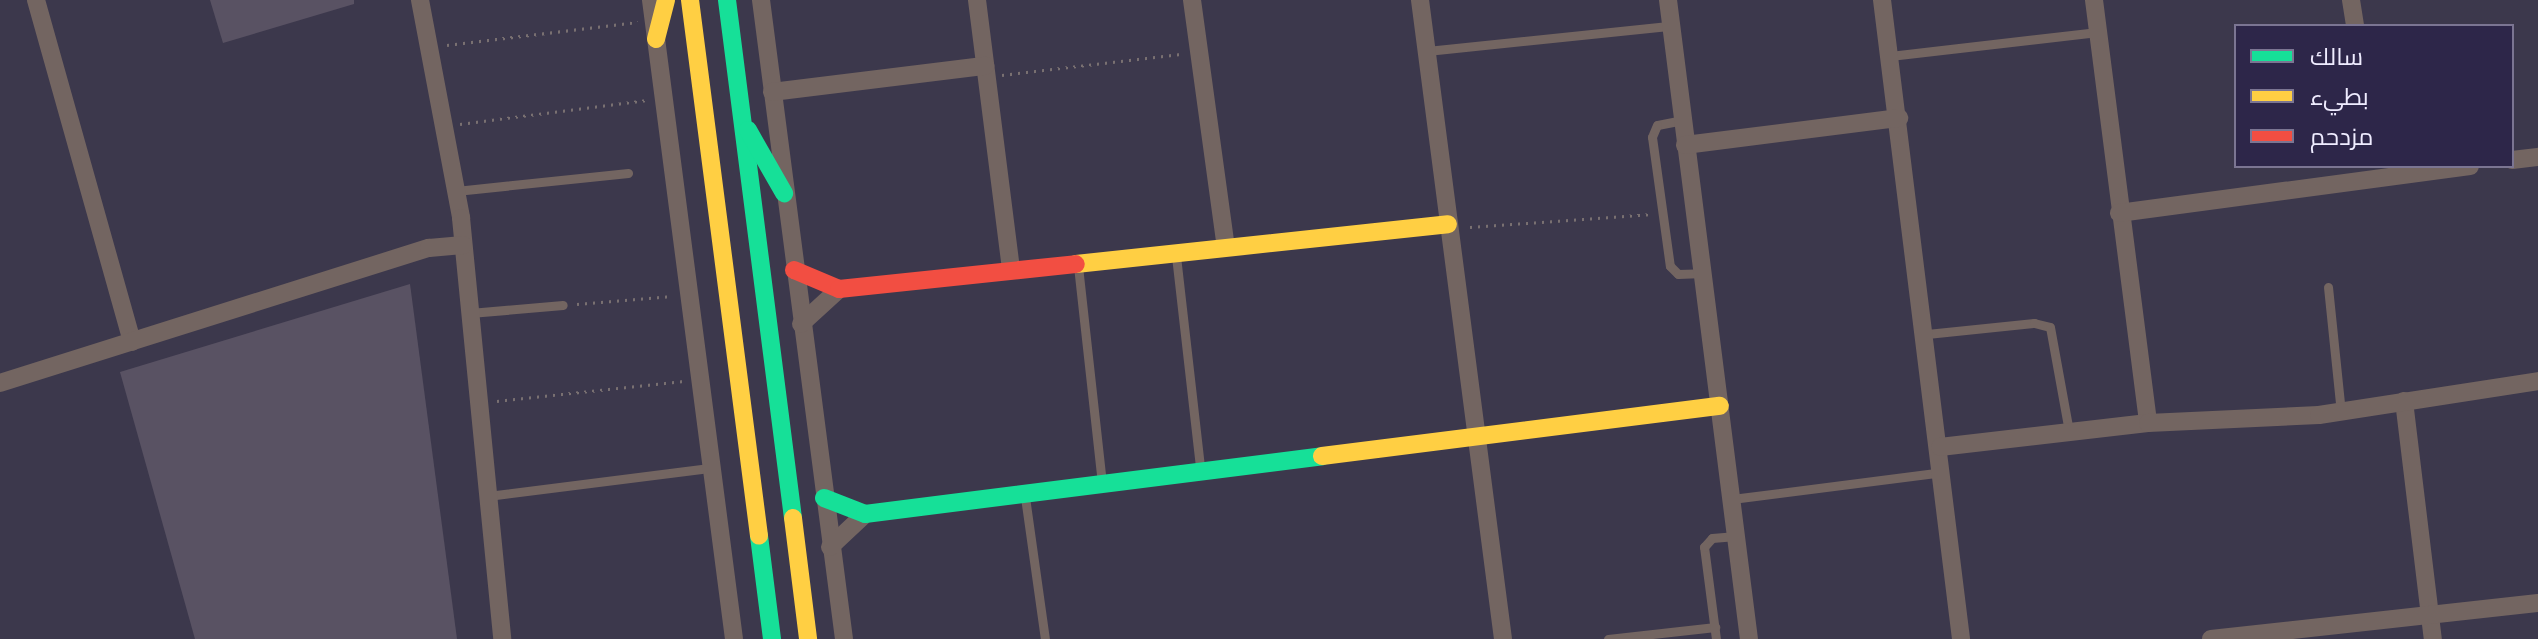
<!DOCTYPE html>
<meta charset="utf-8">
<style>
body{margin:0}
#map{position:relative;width:2538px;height:639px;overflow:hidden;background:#3c384c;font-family:Lato,Cairo,sans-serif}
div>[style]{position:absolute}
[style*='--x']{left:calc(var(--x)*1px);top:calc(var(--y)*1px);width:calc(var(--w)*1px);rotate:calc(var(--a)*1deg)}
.building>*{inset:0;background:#595263}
.path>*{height:3px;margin-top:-1.5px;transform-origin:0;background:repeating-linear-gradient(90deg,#797071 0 2px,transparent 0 8px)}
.lane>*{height:9px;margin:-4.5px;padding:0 4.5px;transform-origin:4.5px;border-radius:4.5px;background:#736561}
.street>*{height:18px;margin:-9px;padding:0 9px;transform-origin:9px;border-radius:9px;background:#736561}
.fast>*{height:18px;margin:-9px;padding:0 9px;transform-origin:9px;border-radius:9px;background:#16e098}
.slow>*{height:18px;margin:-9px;padding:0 9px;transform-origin:9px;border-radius:9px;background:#ffcf43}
.jam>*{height:18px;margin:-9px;padding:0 9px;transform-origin:9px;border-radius:9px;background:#f24e42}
span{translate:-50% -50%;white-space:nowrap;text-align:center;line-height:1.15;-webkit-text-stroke:6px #2d2649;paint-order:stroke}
.legend{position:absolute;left:2234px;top:24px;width:280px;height:144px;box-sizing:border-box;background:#2d2649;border:2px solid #7b7592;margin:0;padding:10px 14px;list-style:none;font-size:24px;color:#efecff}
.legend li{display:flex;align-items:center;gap:16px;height:40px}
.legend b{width:40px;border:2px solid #7b7592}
</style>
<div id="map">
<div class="building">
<i style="clip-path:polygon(210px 0,354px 0,354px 4px,223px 43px)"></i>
<i style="clip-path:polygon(410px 284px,457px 639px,195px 639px,120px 372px)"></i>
</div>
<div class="path">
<i style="--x:447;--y:45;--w:192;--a:-6.9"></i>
<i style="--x:1002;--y:75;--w:180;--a:-6.7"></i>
<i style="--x:460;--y:124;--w:189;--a:-7.3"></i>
<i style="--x:1470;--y:227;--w:180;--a:-4.1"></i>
<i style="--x:577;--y:304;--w:96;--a:-4.8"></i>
<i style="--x:497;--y:401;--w:188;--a:-6.1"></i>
</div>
<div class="lane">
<i style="--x:1427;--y:51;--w:245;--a:-5.9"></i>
<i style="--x:1890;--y:56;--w:209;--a:-6.6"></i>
<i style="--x:1683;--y:120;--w:26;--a:169"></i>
<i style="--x:1657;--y:125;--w:13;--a:113"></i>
<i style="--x:1652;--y:137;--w:130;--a:82.1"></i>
<i style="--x:1670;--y:266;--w:11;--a:45"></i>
<i style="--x:1678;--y:274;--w:25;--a:-2"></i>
<i style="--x:456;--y:191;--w:173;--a:-6"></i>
<i style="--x:1176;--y:256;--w:213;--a:83.5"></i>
<i style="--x:1078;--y:266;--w:217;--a:83.7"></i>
<i style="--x:2328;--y:287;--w:127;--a:84.1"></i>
<i style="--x:470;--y:313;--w:93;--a:-4.9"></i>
<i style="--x:1927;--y:334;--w:108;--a:-5.9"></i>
<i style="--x:2034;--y:323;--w:16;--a:14"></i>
<i style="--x:2050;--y:327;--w:107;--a:79.7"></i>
<i style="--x:488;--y:496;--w:225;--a:-7.2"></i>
<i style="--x:1025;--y:497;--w:143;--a:82"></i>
<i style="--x:1732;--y:499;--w:213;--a:-7.3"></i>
<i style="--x:1608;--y:639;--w:108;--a:-6.4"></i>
<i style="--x:1716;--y:639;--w:93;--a:-97.4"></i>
<i style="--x:1704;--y:547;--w:12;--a:-48"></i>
<i style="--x:1712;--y:538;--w:24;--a:-5"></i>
</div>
<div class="street">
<i style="--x:36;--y:0;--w:355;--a:74.3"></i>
<i style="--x:420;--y:0;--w:222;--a:79.3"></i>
<i style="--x:461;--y:218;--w:423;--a:84.4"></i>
<i style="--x:651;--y:0;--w:644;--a:82.6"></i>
<i style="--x:761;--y:0;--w:644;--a:82.6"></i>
<i style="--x:977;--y:0;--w:272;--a:82.8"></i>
<i style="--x:1192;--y:0;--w:249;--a:82.2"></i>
<i style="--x:1420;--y:0;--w:644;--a:82.6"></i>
<i style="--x:1668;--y:0;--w:644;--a:82.78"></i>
<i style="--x:1882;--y:0;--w:644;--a:82.95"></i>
<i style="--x:2094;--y:0;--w:426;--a:82.7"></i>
<i style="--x:2351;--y:0;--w:26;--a:81"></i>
<i style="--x:772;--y:92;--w:215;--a:-7"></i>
<i style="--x:1685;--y:145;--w:216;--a:-7.2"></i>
<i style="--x:2512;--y:160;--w:26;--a:-7"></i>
<i style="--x:2119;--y:213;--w:354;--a:-7.6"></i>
<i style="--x:801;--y:324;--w:52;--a:-42.6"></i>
<i style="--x:0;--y:383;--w:450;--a:-17.5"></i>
<i style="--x:429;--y:248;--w:34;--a:-5"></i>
<i style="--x:2404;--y:401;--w:240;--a:83.1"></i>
<i style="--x:1940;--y:447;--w:209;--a:-6.6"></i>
<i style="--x:2148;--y:423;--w:171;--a:-2.7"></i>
<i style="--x:2319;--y:415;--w:222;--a:-8.8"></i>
<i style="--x:830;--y:547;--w:48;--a:-43.3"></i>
<i style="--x:2211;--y:639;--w:329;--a:-6.3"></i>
</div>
<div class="fast">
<i style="--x:727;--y:0;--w:522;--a:82.74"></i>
<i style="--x:748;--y:130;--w:73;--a:60.3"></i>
<i style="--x:824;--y:498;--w:44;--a:21.3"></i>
<i style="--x:865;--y:514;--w:461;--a:-7.2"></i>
<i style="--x:759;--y:536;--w:104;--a:82.8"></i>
</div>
<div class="slow">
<i style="--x:690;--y:0;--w:540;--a:82.66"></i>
<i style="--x:656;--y:39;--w:40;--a:-75.6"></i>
<i style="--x:1076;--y:264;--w:374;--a:-6.1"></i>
<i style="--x:1322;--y:456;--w:401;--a:-7.2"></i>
<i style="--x:793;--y:518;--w:122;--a:82.9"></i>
</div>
<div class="jam">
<i style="--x:794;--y:270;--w:49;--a:22.9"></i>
<i style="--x:839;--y:289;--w:238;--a:-6"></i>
</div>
<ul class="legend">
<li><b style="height:10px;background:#16e098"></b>سالك</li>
<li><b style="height:10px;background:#ffcf43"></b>بطيء</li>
<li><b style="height:10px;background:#f24e42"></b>مزدحم</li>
</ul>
</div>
